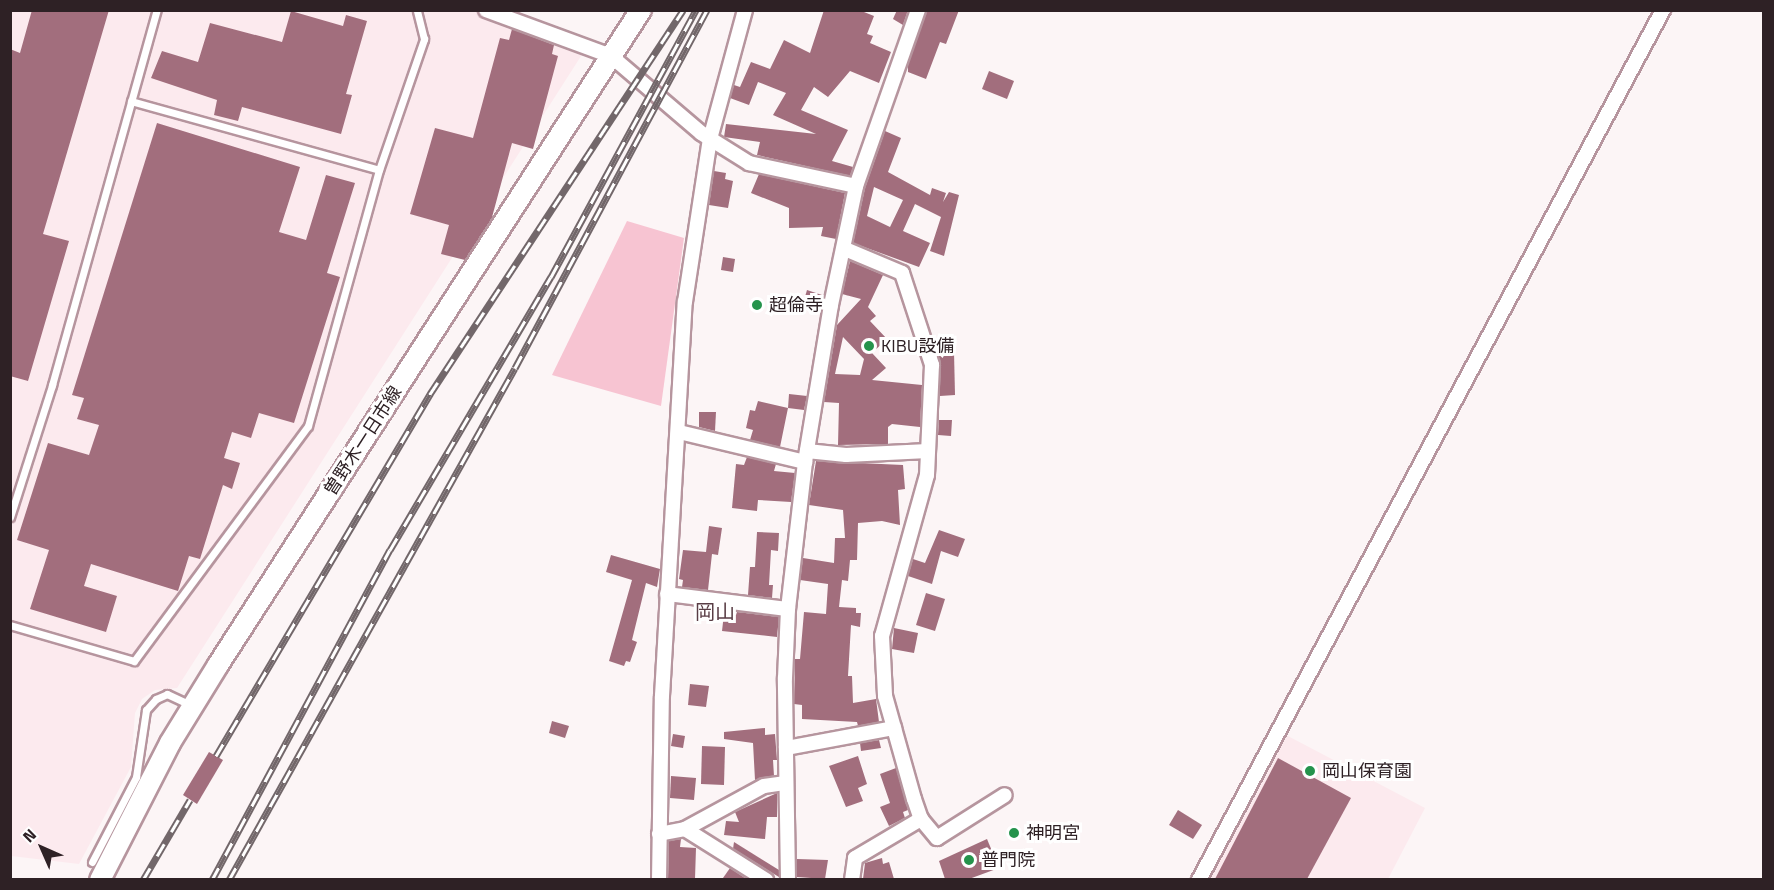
<!DOCTYPE html>
<meta charset="utf-8">
<style>
body{margin:0}
#map{position:relative;width:1774px;height:890px;overflow:hidden;background:#fcf5f6;font-family:"Titillium Web","Noto Sans JP",sans-serif}
div>[style]{position:absolute}
[style*='--x']{left:calc(var(--x)*1px);top:calc(var(--y)*1px);width:calc(var(--w)*1px);rotate:calc(var(--a)*1deg)}
.built>*{inset:0;background:#fceaee}
.green>*{inset:0;background:#f7c4d2}
.building>*{inset:0;background:#a26e7d}
.roads{filter:drop-shadow(2px 0 #b6959e) drop-shadow(-2px 0 #b6959e) drop-shadow(0 2px #b6959e) drop-shadow(0 -2px #b6959e)}
.service>*{height:7px;margin:-3.5px;padding:0 3.5px;transform-origin:3.5px;border-radius:3.5px;background:#fff}
.minor>*{height:14px;margin:-7px;padding:0 7px;transform-origin:7px;border-radius:7px;background:#fff}
.secondary>*{height:20px;margin:-10px;padding:0 10px;transform-origin:10px;border-radius:10px;background:#fff}
.rail>*{height:7px;margin-top:-3.5px;transform-origin:0;background:repeating-linear-gradient(90deg,#fff 0 14px,#72676a 0 28px);box-sizing:border-box;border-block:2px solid #72676a}
.dots>*{width:16px;height:16px;translate:-50% -50%;box-sizing:border-box;border:3px solid #fff;border-radius:50%}
span{translate:-50% -50%;white-space:nowrap;text-align:center;line-height:1.15;-webkit-text-stroke:6px #fff;paint-order:stroke}
.poi-label{font-size:18px;color:#2e2125}
.left{translate:0 -50%;text-align:left}
.street-label{font-size:18px;color:#2e2125}
.neighbourhood-label{font-size:20px;color:#593d45}
.frame{position:absolute;inset:0;border:12px solid #2e2125;pointer-events:none}
.north{position:absolute;left:12px;top:818px;width:60px;height:60px;-webkit-text-stroke:4px #fff;paint-order:stroke;rotate:315deg;font-size:16px;font-weight:700;line-height:24px;text-align:center;color:#2e2125}
.north::after{content:'';display:block;margin:auto;width:21px;height:27px;background:#2e2125;clip-path:polygon(50% 0,100% 100%,50% 72%,0 100%)}
</style>
<div id="map">
<div class="built">
<i style="clip-path:polygon(11px 11px,496px 11px,590px 42px,177px 688px,155px 690px,142px 699px,135px 713px,131px 767px,79px 864px,11px 856px)"></i>
<i style="clip-path:polygon(1286px 735px,1425px 808px,1388px 879px,1203px 880px)"></i>
</div>
<div class="green">
<i style="clip-path:polygon(627px 221px,684px 238px,661px 406px,552px 375px)"></i>
</div>
<div class="building">
<i style="clip-path:polygon(32px 10px,109px 10px,43px 234px,69px 241px,28px 381px,10px 376px,10px 49px,20px 53px)"></i>
<i style="clip-path:polygon(824px 10px,859px 10px,874px 16px,867px 34px,873px 36px,870px 43px,891px 52px,879px 83px,850px 71px,828px 97px,814px 87px,801px 110px,848px 130px,832px 161px,853px 167px,850px 176px,757px 155px,760px 142px,724px 137px,726px 124px,816px 134px,773px 115px,786px 93px,758px 82px,749px 105px,730px 98px,734px 85px,740px 87px,751px 62px,770px 69px,784px 40px,810px 53px)"></i>
<i style="clip-path:polygon(897px 10px,908px 10px,903px 25px,893px 19px)"></i>
<i style="clip-path:polygon(927px 10px,959px 10px,946px 44px,940px 42px,926px 79px,908px 72px,908px 64px)"></i>
<i style="clip-path:polygon(291px 11px,343px 26px,346px 15px,367px 21px,346px 94px,352px 95px,341px 134px,242px 107px,238px 121px,214px 115px,217px 100px,151px 78px,162px 51px,198px 62px,210px 23px,282px 42px)"></i>
<i style="clip-path:polygon(512px 29px,554px 45px,552px 54px,558px 56px,533px 149px,512px 143px,491px 221px,465px 260px,441px 254px,449px 225px,410px 214px,435px 128px,473px 138px,500px 38px,509px 40px)"></i>
<i style="clip-path:polygon(989px 71px,1014px 81px,1007px 99px,982px 89px)"></i>
<i style="clip-path:polygon(157px 123px,300px 167px,279px 232px,306px 240px,326px 175px,355px 183px,327px 273px,340px 277px,294px 423px,259px 413px,251px 438px,232px 432px,224px 458px,240px 463px,232px 489px,223px 485px,200px 559px,189px 556px,178px 591px,91px 564px,84px 586px,117px 596px,106px 632px,30px 609px,49px 550px,17px 540px,48px 443px,89px 455px,99px 425px,77px 419px,84px 398px,72px 395px)"></i>
<i style="clip-path:polygon(evenodd,885px 131px,901px 138px,888px 172px,930px 195px,932px 188px,946px 193px,943px 202px,949px 192px,959px 195px,944px 256px,930px 251px,941px 217px,915px 204px,903px 231px,930px 243px,919px 267px,853px 243px,865px 188px,885px 131px,874px 187px,903px 200px,890px 227px,867px 216px,874px 187px)"></i>
<i style="clip-path:polygon(714px 171px,726px 173px,725px 179px,733px 181px,728px 208px,709px 205px)"></i>
<i style="clip-path:polygon(759px 174px,845px 193px,836px 239px,821px 236px,823px 227px,789px 228px,789px 208px,751px 193px)"></i>
<i style="clip-path:polygon(723px 257px,735px 259px,733px 272px,721px 270px)"></i>
<i style="clip-path:polygon(evenodd,850px 261px,883px 275px,868px 307px,876px 316px,870px 321px,887px 339px,872px 353px,886px 368px,872px 380px,922px 385px,920px 427px,892px 424px,888px 427px,888px 444px,838px 445px,839px 403px,824px 402px,837px 325px,861px 299px,842px 294px,850px 261px,843px 337px,864px 359px,860px 375px,835px 374px,843px 337px)"></i>
<i style="clip-path:polygon(807px 290px,822px 295px,817px 311px,802px 307px)"></i>
<i style="clip-path:polygon(954px 352px,955px 395px,940px 396px,938px 353px)"></i>
<i style="clip-path:polygon(789px 394px,807px 396px,804px 410px,788px 408px,780px 447px,750px 440px,753px 430px,746px 428px,750px 410px,755px 411px,758px 401px,788px 408px)"></i>
<i style="clip-path:polygon(699px 412px,716px 412px,715px 431px,699px 427px)"></i>
<i style="clip-path:polygon(939px 420px,952px 420px,951px 436px,938px 435px)"></i>
<i style="clip-path:polygon(747px 457px,776px 464px,774px 471px,795px 473px,791px 502px,758px 500px,757px 511px,732px 508px,736px 464px,744px 465px)"></i>
<i style="clip-path:polygon(816px 461px,903px 465px,905px 489px,898px 490px,900px 525px,882px 521px,858px 523px,857px 560px,850px 560px,848px 581px,842px 580px,839px 607px,856px 608px,856px 613px,861px 613px,860px 627px,851px 625px,848px 676px,852px 676px,853px 703px,876px 699px,879px 722px,858px 726px,857px 722px,802px 719px,802px 705px,794px 704px,795px 659px,800px 659px,804px 612px,826px 614px,828px 584px,800px 580px,803px 558px,834px 563px,835px 538px,845px 538px,843px 510px,809px 505px)"></i>
<i style="clip-path:polygon(709px 526px,722px 528px,718px 555px,712px 554px,708px 590px,682px 587px,683px 580px,679px 579px,683px 550px,706px 552px)"></i>
<i style="clip-path:polygon(939px 530px,965px 539px,958px 557px,941px 551px,932px 584px,908px 576px,913px 559px,925px 563px)"></i>
<i style="clip-path:polygon(757px 532px,779px 533px,778px 551px,771px 550px,769px 585px,773px 585px,772px 598px,748px 595px,750px 567px,755px 567px)"></i>
<i style="clip-path:polygon(611px 555px,660px 569px,657px 587px,646px 583px,632px 640px,637px 642px,630px 662px,626px 661px,624px 666px,609px 661px,632px 580px,606px 572px)"></i>
<i style="clip-path:polygon(926px 593px,945px 599px,935px 631px,916px 625px)"></i>
<i style="clip-path:polygon(737px 612px,779px 617px,777px 637px,722px 631px,724px 614px,736px 615px)"></i>
<i style="clip-path:polygon(894px 628px,918px 633px,914px 653px,892px 649px)"></i>
<i style="clip-path:polygon(690px 684px,709px 686px,706px 707px,688px 705px)"></i>
<i style="clip-path:polygon(552px 721px,569px 726px,565px 738px,549px 733px)"></i>
<i style="clip-path:polygon(765px 728px,765px 735px,775px 734px,777px 760px,773px 760px,774px 776px,755px 780px,753px 743px,724px 739px,724px 732px)"></i>
<i style="clip-path:polygon(673px 734px,685px 736px,683px 748px,671px 746px)"></i>
<i style="clip-path:polygon(879px 740px,881px 748px,861px 751px,860px 743px)"></i>
<i style="clip-path:polygon(702px 746px,725px 747px,724px 785px,701px 784px)"></i>
<i style="clip-path:polygon(209px 752px,223px 760px,197px 804px,183px 795px)"></i>
<i style="clip-path:polygon(858px 756px,867px 784px,858px 788px,863px 801px,846px 807px,829px 766px)"></i>
<i style="clip-path:polygon(1278px 758px,1351px 798px,1307px 879px,1215px 879px)"></i>
<i style="clip-path:polygon(896px 768px,908px 810px,903px 812px,905px 818px,889px 826px,880px 807px,890px 803px,880px 774px)"></i>
<i style="clip-path:polygon(671px 776px,696px 778px,694px 800px,670px 798px)"></i>
<i style="clip-path:polygon(777px 793px,777px 817px,767px 817px,765px 839px,724px 835px,726px 821px,739px 822px,735px 812px)"></i>
<i style="clip-path:polygon(1178px 810px,1202px 825px,1193px 839px,1169px 825px)"></i>
<i style="clip-path:polygon(681px 839px,680px 847px,696px 848px,695px 879px,668px 879px,669px 841px)"></i>
<i style="clip-path:polygon(987px 839px,999px 868px,969px 879px,945px 879px,939px 861px)"></i>
<i style="clip-path:polygon(734px 842px,779px 870px,779px 877px,733px 849px)"></i>
<i style="clip-path:polygon(882px 858px,883px 864px,889px 862px,894px 879px,863px 879px,865px 863px)"></i>
<i style="clip-path:polygon(797px 859px,828px 860px,825px 879px,797px 877px)"></i>
<i style="clip-path:polygon(730px 868px,745px 878px,723px 878px)"></i>
</div>
<div class="roads">
<div class="service">
<i style="--x:131;--y:101;--w:257;--a:15.5"></i>
<i style="--x:10;--y:517;--w:139;--a:-72.3"></i>
<i style="--x:52;--y:385;--w:389;--a:-74.4"></i>
<i style="--x:10;--y:625;--w:129;--a:16.2"></i>
<i style="--x:134;--y:661;--w:292;--a:-53.5"></i>
<i style="--x:308;--y:426;--w:266;--a:-74.5"></i>
<i style="--x:379;--y:170;--w:139;--a:-71"></i>
<i style="--x:424;--y:39;--w:30;--a:-104"></i>
<i style="--x:92;--y:862;--w:96;--a:-62.6"></i>
<i style="--x:136;--y:777;--w:68;--a:-81.5"></i>
<i style="--x:146;--y:710;--w:15;--a:-48"></i>
<i style="--x:156;--y:699;--w:12;--a:-24"></i>
<i style="--x:167;--y:694;--w:26;--a:25"></i>
</div>
<div class="minor">
<i style="--x:486;--y:10;--w:133;--a:20.2"></i>
<i style="--x:611;--y:56;--w:118;--a:40.5"></i>
<i style="--x:701;--y:133;--w:57;--a:32"></i>
<i style="--x:749;--y:163;--w:109;--a:12.1"></i>
<i style="--x:845;--y:249;--w:62;--a:22.8"></i>
<i style="--x:902;--y:273;--w:97;--a:71.9"></i>
<i style="--x:932;--y:365;--w:110;--a:92.6"></i>
<i style="--x:927;--y:475;--w:167;--a:105.6"></i>
<i style="--x:882;--y:636;--w:60;--a:87.1"></i>
<i style="--x:885;--y:696;--w:107;--a:74.3"></i>
<i style="--x:914;--y:799;--w:21;--a:71"></i>
<i style="--x:921;--y:819;--w:25;--a:50"></i>
<i style="--x:937;--y:838;--w:80;--a:-32.3"></i>
<i style="--x:679;--y:432;--w:130;--a:13.4"></i>
<i style="--x:807;--y:451;--w:39;--a:6"></i>
<i style="--x:846;--y:455;--w:82;--a:-2.8"></i>
<i style="--x:667;--y:594;--w:122;--a:7.1"></i>
<i style="--x:786;--y:748;--w:110;--a:-10.5"></i>
<i style="--x:685;--y:829;--w:90;--a:-28.6"></i>
<i style="--x:764;--y:786;--w:22;--a:-8"></i>
<i style="--x:659;--y:834;--w:26;--a:-11"></i>
<i style="--x:685;--y:829;--w:96;--a:32.2"></i>
<i style="--x:659;--y:880;--w:184;--a:-89.1"></i>
<i style="--x:662;--y:696;--w:395;--a:-86.7"></i>
<i style="--x:685;--y:302;--w:165;--a:-81.3"></i>
<i style="--x:710;--y:139;--w:134;--a:-74.8"></i>
<i style="--x:788;--y:880;--w:202;--a:-90.9"></i>
<i style="--x:785;--y:678;--w:69;--a:-87.5"></i>
<i style="--x:788;--y:609;--w:148;--a:-83.4"></i>
<i style="--x:805;--y:462;--w:159;--a:-80.6"></i>
<i style="--x:831;--y:305;--w:122;--a:-78.1"></i>
<i style="--x:856;--y:186;--w:187;--a:-70.6"></i>
<i style="--x:852;--y:880;--w:22;--a:-82"></i>
<i style="--x:855;--y:858;--w:77;--a:-30.6"></i>
<i style="--x:1199;--y:880;--w:986;--a:-61.93"></i>
</div>
<div class="secondary">
<i style="--x:100;--y:880;--w:154;--a:-62.9"></i>
<i style="--x:170;--y:743;--w:92;--a:-58.4"></i>
<i style="--x:218;--y:665;--w:780;--a:-57.15"></i>
</div>
</div>
<div class="rail">
<i style="--x:216;--y:756;--w:421;--a:-59.4"></i>
<i style="--x:430;--y:394;--w:460;--a:-56.6"></i>
<i style="--x:143;--y:880;--w:93;--a:-59.6"></i>
<i style="--x:212;--y:880;--w:375;--a:-61.7"></i>
<i style="--x:390;--y:550;--w:317;--a:-59.5"></i>
<i style="--x:551;--y:277;--w:304;--a:-61.5"></i>
<i style="--x:229;--y:880;--w:586;--a:-60.81"></i>
<i style="--x:515;--y:368;--w:406;--a:-61.8"></i>
</div>
<div class="dots">
<i style="left:757px;top:305px;background:#25934c"></i>
<i style="left:869px;top:346px;background:#25934c"></i>
<i style="left:1310px;top:771px;background:#25934c"></i>
<i style="left:1014px;top:833px;background:#25934c"></i>
<i style="left:969px;top:860px;background:#25934c"></i>
</div>
<div class="poi-label">
<span class="left" style="left:769px;top:305px">超倫寺</span>
<span class="left" style="left:881px;top:346px">KIBU設備</span>
<span class="left" style="left:1322px;top:771px">岡山保育園</span>
<span class="left" style="left:1026px;top:833px">神明宮</span>
<span class="left" style="left:981px;top:860px">普門院</span>
</div>
<div class="street-label">
<span style="left:363px;top:441px;rotate:-57deg">曽野木一日市線</span>
</div>
<div class="neighbourhood-label">
<span style="left:715px;top:611px">岡山</span>
</div>
<div class="frame"></div>
<div class="north">N</div>
</div>
